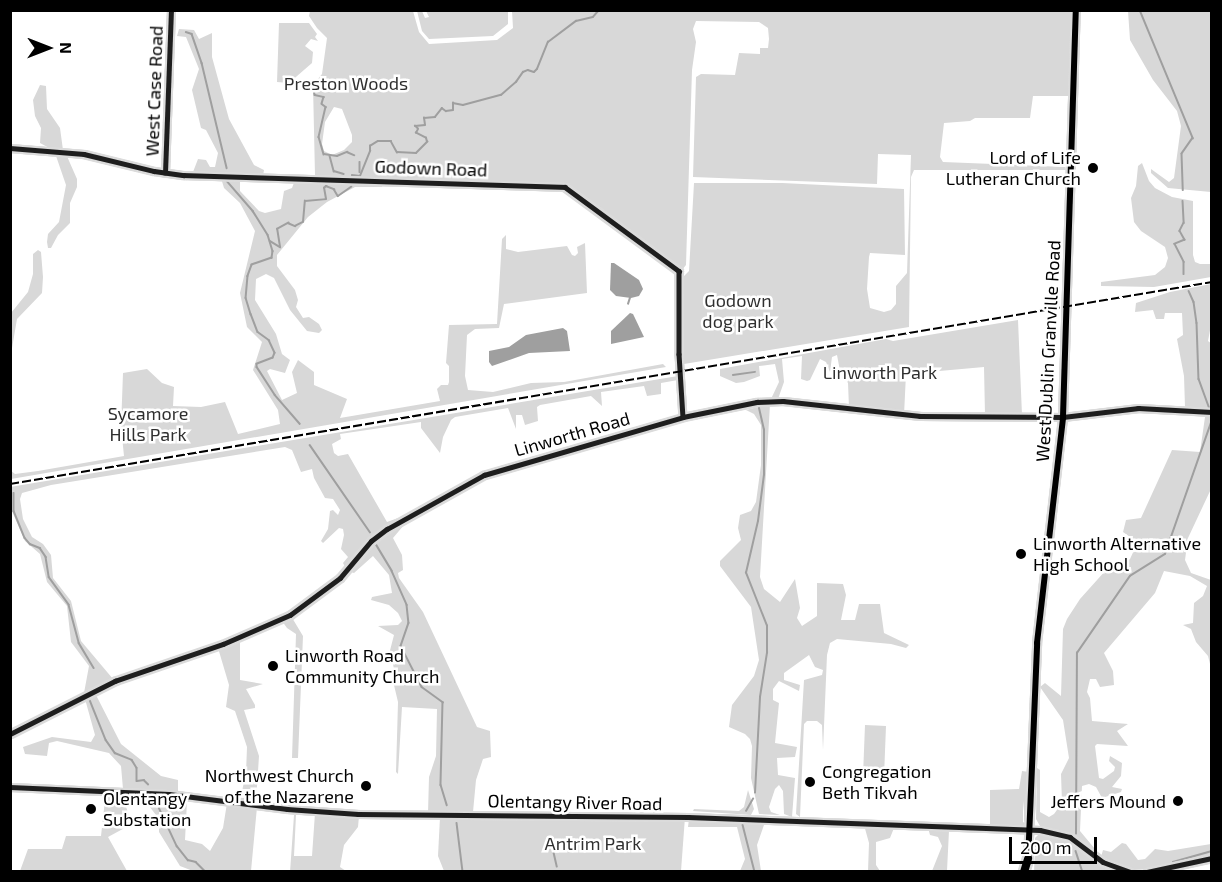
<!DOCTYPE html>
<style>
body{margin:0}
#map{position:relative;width:1222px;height:882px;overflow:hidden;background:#fff;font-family:"Exo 2",sans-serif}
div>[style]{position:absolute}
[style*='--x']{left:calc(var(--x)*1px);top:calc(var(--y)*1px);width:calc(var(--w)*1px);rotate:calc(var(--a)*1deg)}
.green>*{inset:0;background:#d8d8d8}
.water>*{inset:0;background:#9f9f9f}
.stream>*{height:1.5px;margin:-0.75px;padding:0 0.75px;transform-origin:0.75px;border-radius:0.75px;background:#9f9f9f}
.roads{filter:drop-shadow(2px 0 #dbdbdb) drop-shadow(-2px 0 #dbdbdb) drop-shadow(0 2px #dbdbdb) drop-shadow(0 -2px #dbdbdb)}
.secondary>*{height:4.5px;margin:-2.25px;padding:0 2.25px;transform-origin:2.25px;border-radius:2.25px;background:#1e1e1e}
.primary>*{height:6px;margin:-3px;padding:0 3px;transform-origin:3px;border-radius:3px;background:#000}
.highway>*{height:8px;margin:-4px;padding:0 4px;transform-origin:4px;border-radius:4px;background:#000}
.rail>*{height:1.5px;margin-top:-0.75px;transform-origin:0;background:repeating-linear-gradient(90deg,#000 0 9px,transparent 0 12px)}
.dots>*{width:16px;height:16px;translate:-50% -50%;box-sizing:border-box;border:3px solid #fff;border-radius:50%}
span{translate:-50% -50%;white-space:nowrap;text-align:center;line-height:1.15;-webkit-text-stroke:5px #fff;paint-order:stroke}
.park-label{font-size:18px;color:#2f2f2f}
.street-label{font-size:18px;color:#000}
.poi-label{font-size:18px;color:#000}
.right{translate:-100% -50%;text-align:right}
.left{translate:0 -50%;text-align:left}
.frame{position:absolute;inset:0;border:12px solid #000;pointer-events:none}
.north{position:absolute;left:18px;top:18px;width:60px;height:60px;-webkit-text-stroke:4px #fff;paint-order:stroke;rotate:90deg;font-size:16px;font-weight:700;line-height:24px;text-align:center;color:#000}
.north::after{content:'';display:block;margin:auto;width:21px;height:27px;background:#000;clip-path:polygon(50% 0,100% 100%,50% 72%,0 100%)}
.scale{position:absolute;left:1009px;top:837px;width:88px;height:27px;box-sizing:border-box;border:3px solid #000;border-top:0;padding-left:8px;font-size:18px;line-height:21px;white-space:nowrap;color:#000;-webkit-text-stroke:4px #fff;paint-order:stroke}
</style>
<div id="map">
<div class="green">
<i style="clip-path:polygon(evenodd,310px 11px,413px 11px,419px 32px,429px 44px,497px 40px,513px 28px,512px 11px,1075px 11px,1072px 96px,1033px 96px,1030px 118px,975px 118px,970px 121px,944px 123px,940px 157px,943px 162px,1065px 167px,1066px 170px,914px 170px,911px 177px,909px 327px,684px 364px,683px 277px,689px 271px,694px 183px,782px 183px,904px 189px,905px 255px,870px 253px,869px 257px,867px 289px,870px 308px,884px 312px,891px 310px,896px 304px,896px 286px,907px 273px,911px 155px,878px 154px,877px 184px,693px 177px,696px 77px,701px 74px,735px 75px,739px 53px,760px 54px,760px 48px,768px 48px,769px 39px,768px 28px,759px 22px,696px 21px,693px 29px,696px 42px,692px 70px,686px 265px,682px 270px,564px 185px,315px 176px,313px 85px,322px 74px,327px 38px,317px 28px,309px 16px,310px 11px,334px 107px,342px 109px,352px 135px,352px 142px,344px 150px,332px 155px,324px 151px,322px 144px,325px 122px,334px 107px)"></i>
<i style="clip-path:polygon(417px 11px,422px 11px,425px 18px,429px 17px,426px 11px,508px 11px,508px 24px,493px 36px,429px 39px,422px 31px)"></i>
<i style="clip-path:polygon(1128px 11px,1211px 11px,1211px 192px,1168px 188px,1151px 173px,1151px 169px,1169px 182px,1174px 178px,1181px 126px,1177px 111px,1153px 80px,1130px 40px)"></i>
<i style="clip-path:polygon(279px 23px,309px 23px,317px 34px,315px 37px,318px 41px,311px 39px,305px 46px,313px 52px,312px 63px,289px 83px,277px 82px)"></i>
<i style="clip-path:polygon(179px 29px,194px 30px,199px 39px,212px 33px,212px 57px,229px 119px,254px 165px,264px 170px,263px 176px,193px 172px,198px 159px,206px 160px,210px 167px,215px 167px,218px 153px,206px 130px,201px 128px,192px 90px,199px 69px,186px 37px,177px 36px)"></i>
<i style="clip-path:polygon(40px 85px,46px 86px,47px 109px,60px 128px,63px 150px,53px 150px,40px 143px,41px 128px,35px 116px,33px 100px)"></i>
<i style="clip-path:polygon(55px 153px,66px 154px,77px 179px,77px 187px,70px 203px,70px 223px,58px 235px,51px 248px,48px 248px,47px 242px,48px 234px,59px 222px,66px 185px)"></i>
<i style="clip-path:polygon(1142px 163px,1149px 181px,1155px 188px,1172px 197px,1193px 201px,1193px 255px,1195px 262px,1200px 264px,1211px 264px,1211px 277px,1154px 287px,1101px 286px,1101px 282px,1155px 275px,1165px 267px,1168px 258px,1165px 247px,1141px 231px,1134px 222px,1131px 198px,1136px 186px,1138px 166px)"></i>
<i style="clip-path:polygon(221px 178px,240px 179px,240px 191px,259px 211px,265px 213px,281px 209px,284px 191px,292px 188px,295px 180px,384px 181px,382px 187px,355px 187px,327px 202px,308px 217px,277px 255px,277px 266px,295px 290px,298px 300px,296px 307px,303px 318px,309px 317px,319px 324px,322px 330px,319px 333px,307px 331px,290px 310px,274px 278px,266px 274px,256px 279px,255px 300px,276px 334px,282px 354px,290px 360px,285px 373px,270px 369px,267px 371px,282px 400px,297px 393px,292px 372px,298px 360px,314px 372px,314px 385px,347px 399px,340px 418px,440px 401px,437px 389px,441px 385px,448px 385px,449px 382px,449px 366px,446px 363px,449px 325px,497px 324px,502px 239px,506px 235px,506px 249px,518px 252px,567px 246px,572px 255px,575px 256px,578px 253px,577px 247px,585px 243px,587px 293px,504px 304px,499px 328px,475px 329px,467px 335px,465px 376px,468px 390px,493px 392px,531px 383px,564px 382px,663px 364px,666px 367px,11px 479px,10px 470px,15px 474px,38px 471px,124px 456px,121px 427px,123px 373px,147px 369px,162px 383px,174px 387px,173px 406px,201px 407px,225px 402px,238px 434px,280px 424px,278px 410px,253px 370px,262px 342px,247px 327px,240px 293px,255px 231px,240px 203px,224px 188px)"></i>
<i style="clip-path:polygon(38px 250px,41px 252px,43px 277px,42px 293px,17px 319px,11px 354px,11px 313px,28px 292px,33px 274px,33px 254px)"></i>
<i style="clip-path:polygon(1211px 284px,1211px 325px,1208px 341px,1212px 344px,1211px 409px,1185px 407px,1184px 376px,1177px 339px,1183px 335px,1182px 313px,1165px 313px,1164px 319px,1156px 319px,1153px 310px,1135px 312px,1136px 303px,1170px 292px)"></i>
<i style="clip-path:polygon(1018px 320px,1022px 415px,985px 415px,984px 367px,906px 374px,904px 415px,849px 408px,848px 383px,840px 371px,837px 355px,832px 357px,830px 372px,826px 362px,820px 359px,810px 380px,807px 381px,801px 379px,802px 356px,782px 359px,784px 382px,778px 399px,771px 399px,779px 382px,775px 364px,759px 366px,760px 376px,744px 382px,736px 383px,720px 376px,720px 369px,886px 339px,893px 341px)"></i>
<i style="clip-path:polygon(678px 376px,678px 380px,661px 383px,661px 394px,647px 396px,644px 386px,601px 392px,602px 406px,591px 396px,540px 405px,537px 407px,538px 421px,525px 425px,522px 415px,516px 415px,516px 429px,508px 408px,455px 417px,451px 420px,443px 437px,440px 453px,421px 428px,421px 422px,340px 434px,341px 439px,332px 444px,334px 453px,338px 456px,348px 454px,387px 522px,398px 518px,366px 543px,345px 567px,343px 563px,348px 557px,341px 549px,344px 535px,343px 529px,339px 528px,323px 543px,321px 541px,328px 529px,330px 511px,333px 510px,338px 515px,340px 510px,333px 499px,325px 498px,314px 478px,312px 469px,301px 472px,292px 450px,285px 447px,51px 485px,22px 493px,20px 499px,23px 519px,32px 537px,43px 544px,51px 555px,53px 578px,71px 601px,81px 641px,113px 679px,84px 693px,89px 666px,71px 642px,67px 606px,47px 582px,40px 554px,25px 541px,11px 509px,10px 487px)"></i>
<i style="clip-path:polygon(770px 404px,760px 577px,764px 589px,780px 602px,795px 579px,800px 608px,797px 618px,802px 626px,817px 616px,817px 583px,843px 584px,846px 595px,841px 620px,855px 620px,859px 604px,880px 604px,884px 633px,909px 645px,906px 648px,891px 644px,837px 639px,830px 643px,827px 655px,823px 750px,822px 725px,817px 721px,807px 721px,804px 724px,800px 817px,796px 814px,804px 680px,822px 675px,823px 670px,815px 667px,809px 655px,784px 673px,784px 680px,800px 685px,799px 691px,779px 681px,773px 689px,773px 700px,779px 703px,775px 743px,797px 747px,795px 757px,777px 758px,778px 775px,795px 778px,792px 817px,784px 814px,783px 791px,779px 785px,775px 789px,769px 807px,771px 812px,780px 815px,759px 814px,751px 778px,752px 746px,750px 739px,745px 734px,729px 727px,732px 705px,754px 676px,759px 660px,751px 607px,720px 566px,720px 561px,741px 540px,738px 528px,740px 515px,751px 511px,756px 502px,761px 465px,761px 425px,754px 414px,746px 410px)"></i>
<i style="clip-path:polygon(1205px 417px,1211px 417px,1211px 489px,1188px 538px,1185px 560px,1191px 573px,1211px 580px,1211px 668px,1208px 656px,1196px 642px,1191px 629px,1183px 625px,1193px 623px,1194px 603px,1203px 596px,1207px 586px,1190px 576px,1164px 571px,1155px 593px,1104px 653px,1113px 671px,1114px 685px,1100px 687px,1096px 679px,1090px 679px,1087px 692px,1090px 698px,1092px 721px,1128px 724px,1117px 731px,1128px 746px,1097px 744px,1095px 746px,1099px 778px,1103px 779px,1114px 771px,1115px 767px,1109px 761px,1110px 756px,1122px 763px,1121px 776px,1112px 787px,1122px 789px,1121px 792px,1102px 798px,1096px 787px,1089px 784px,1082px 786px,1080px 831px,1095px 849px,1094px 851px,1069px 833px,1040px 826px,1036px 819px,1037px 768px,1040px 770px,1040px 812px,1049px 817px,1054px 814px,1062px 803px,1061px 774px,1069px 758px,1063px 720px,1040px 687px,1045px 683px,1061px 696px,1063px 629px,1067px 619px,1080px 599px,1106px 570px,1119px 567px,1130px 559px,1136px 546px,1133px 539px,1123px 532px,1126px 520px,1141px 518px,1172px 450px,1200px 452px)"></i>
<i style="clip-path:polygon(402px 522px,404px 525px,393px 538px,402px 555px,403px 570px,398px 573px,399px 578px,423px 612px,477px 727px,490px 731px,491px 757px,483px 759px,476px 780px,473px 812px,428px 813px,429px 777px,436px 756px,437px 709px,402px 707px,398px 774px,396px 772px,398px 702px,393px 681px,395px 675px,393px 664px,387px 662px,394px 635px,378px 626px,398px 625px,402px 621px,398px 613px,389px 605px,371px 600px,372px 597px,392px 593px,389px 575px,373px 556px,354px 573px,351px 572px,368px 547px)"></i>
<i style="clip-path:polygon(291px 616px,303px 636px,298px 758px,292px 758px,296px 634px,287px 628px,282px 621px)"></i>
<i style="clip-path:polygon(240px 640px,240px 680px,263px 684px,246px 689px,255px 705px,255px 708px,244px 710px,259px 756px,256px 802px,240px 800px,246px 773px,247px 747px,235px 711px,226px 707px,229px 685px,218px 648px)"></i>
<i style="clip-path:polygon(96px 695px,121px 744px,161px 776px,178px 780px,178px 793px,123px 789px,121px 766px,109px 753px,57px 741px,49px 743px,47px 756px,25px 754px,23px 747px,52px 737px,91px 742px,95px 735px,85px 699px)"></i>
<i style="clip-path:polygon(865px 725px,886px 726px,884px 777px,863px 776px)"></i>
<i style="clip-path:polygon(1022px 771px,1029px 772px,1026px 822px,1024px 821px,1024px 801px,1023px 811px,1023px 822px,1026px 824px,1019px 827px,990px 826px,990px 790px,1019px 789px)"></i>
<i style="clip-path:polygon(748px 790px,754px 809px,751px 815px,693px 811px,694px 809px,739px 811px,744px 807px)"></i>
<i style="clip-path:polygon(108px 794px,123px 798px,132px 824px,108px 837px,127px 871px,20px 871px,28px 849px,62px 849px,66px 836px,101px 836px,105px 800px)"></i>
<i style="clip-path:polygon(129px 795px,187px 801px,185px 840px,202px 844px,210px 851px,223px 828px,227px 803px,257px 807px,251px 871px,193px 871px,180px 866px,159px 832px,159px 819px,146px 802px,131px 803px)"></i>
<i style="clip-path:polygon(315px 813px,359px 816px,358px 827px,344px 845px,340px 867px,346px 871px,290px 872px,294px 815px,296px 815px,294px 856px,312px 856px)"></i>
<i style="clip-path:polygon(440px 817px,685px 817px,681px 871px,444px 871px,438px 856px)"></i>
<i style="clip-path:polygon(689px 819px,765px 822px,757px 845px,761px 871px,740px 871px,745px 859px,737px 827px,688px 827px)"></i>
<i style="clip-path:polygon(864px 825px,894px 828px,890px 838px,876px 842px,876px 865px,880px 871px,868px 871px,869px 843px)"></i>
<i style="clip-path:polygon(928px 828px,949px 831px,947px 871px,932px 871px,942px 846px,938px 837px,930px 835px)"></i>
<i style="clip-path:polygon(1039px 834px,1071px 841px,1094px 860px,1117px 871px,1034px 872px,1035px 849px,1039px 848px,1035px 847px,1035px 838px)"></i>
<i style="clip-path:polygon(1122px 843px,1126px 844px,1138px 860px,1145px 859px,1155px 849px,1168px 851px,1211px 844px,1211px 856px,1155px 869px,1132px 870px,1118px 867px,1101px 857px,1103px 850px,1111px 852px)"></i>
</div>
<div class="water">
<i style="clip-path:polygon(611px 263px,614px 263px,639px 280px,643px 289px,639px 296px,631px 298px,616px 296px,610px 290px)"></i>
<i style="clip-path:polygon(630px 313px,633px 314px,644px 337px,611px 344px,611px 331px)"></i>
<i style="clip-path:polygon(563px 328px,567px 331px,570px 351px,529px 353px,492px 366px,489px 362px,489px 351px,509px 347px,526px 335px)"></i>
</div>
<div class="stream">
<i style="--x:187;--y:10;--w:1;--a:90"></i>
<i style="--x:1140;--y:10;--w:139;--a:67.5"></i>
<i style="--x:1193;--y:138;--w:19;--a:125"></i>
<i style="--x:1182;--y:154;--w:36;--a:88"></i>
<i style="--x:186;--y:32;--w:6;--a:18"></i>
<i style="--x:192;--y:34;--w:31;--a:71"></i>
<i style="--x:202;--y:63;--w:108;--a:76.6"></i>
<i style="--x:314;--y:89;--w:6;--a:81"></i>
<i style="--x:315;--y:95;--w:9;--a:13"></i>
<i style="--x:324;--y:97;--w:7;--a:106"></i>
<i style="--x:322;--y:104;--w:5;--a:37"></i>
<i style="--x:326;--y:107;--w:31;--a:103"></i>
<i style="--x:319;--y:137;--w:18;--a:74"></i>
<i style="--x:324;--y:154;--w:13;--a:9"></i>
<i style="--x:337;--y:156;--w:11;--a:-22"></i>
<i style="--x:347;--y:152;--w:8;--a:23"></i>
<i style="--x:330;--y:156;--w:16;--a:75"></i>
<i style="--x:334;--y:171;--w:10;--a:17"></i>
<i style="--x:360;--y:162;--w:10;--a:90"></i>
<i style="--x:352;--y:175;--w:8;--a:7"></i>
<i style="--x:360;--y:176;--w:27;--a:-68"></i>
<i style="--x:370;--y:151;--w:5;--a:-90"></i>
<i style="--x:370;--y:146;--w:9;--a:-32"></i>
<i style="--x:378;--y:141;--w:13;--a:0"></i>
<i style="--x:391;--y:141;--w:13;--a:61"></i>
<i style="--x:397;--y:152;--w:19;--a:3"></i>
<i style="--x:416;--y:153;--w:16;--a:-45"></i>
<i style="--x:427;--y:142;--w:4;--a:-104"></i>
<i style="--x:426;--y:138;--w:11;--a:-153"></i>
<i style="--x:416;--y:133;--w:4;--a:-63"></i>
<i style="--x:418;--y:129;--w:4;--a:-135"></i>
<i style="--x:415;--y:126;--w:10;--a:-6"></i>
<i style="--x:425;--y:125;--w:7;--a:-98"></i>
<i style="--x:424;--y:118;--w:11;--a:-5"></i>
<i style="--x:435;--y:117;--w:11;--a:-52"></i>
<i style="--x:442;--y:108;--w:5;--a:37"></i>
<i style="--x:446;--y:111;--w:7;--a:-8"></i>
<i style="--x:453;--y:110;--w:7;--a:-90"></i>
<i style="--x:453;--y:103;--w:10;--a:11"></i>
<i style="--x:463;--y:105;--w:39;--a:-15"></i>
<i style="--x:501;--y:95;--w:20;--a:-41"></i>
<i style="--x:516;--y:82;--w:12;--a:-55"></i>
<i style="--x:523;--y:72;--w:5;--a:-22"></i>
<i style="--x:528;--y:70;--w:6;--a:18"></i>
<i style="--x:534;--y:72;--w:4;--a:-45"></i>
<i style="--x:537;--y:69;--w:29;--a:-68"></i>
<i style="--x:548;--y:42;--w:35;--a:-37"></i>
<i style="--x:576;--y:21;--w:17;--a:-13"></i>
<i style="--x:593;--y:17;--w:9;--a:-49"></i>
<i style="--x:227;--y:181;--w:40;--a:49"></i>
<i style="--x:253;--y:211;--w:28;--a:58"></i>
<i style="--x:268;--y:235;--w:17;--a:73"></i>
<i style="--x:273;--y:251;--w:7;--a:98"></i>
<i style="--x:272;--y:258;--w:21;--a:161"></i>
<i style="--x:252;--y:265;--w:12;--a:110"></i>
<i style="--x:248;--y:276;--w:22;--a:95"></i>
<i style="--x:246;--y:298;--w:17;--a:73"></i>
<i style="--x:251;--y:314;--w:19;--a:69"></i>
<i style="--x:258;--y:332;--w:14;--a:36"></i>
<i style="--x:269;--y:340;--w:14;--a:65"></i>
<i style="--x:275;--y:353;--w:5;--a:112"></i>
<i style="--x:273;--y:358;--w:17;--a:159"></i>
<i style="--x:257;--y:364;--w:3;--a:90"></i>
<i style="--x:257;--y:367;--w:33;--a:57"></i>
<i style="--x:275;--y:395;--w:38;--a:49"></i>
<i style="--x:1183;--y:201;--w:22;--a:87"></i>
<i style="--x:1184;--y:223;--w:9;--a:117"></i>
<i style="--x:1180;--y:231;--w:10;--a:61"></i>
<i style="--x:1185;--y:240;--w:11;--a:158"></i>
<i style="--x:1175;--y:244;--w:20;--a:63"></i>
<i style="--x:1184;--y:262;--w:12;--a:90"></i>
<i style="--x:270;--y:241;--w:12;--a:31"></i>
<i style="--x:280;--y:247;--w:18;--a:-99"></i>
<i style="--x:277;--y:229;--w:13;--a:-29"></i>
<i style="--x:288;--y:223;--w:8;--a:23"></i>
<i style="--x:295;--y:226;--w:9;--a:-27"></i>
<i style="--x:303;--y:222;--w:21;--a:-85"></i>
<i style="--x:305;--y:201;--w:21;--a:-5"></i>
<i style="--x:326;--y:199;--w:11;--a:-100"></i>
<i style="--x:324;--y:188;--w:3;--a:-45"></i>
<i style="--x:326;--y:186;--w:9;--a:21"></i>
<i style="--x:334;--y:189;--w:8;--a:60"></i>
<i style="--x:338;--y:196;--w:16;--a:-35"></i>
<i style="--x:1189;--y:291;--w:12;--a:66"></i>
<i style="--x:1194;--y:302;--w:21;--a:82"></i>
<i style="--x:1197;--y:323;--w:56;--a:88"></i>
<i style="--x:1199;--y:379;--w:30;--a:70"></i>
<i style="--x:628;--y:304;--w:6;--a:-72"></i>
<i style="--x:733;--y:375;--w:22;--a:-8"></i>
<i style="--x:310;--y:445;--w:106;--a:55.4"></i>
<i style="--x:14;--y:493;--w:18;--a:90"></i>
<i style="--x:14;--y:511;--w:29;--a:68"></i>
<i style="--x:25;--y:538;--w:8;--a:50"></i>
<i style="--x:30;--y:544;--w:11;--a:22"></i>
<i style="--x:40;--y:548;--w:11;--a:56"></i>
<i style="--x:46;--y:557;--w:20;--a:81"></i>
<i style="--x:49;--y:577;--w:34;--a:54"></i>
<i style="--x:69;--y:605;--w:39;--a:75"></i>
<i style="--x:79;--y:643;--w:29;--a:59"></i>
<i style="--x:376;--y:544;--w:31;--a:59"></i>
<i style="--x:392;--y:571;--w:37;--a:66"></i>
<i style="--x:407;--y:605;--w:18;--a:84"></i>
<i style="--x:409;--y:623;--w:24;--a:109"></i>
<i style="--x:401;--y:646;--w:46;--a:62.9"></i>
<i style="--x:422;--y:687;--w:26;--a:36"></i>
<i style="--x:443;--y:702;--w:83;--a:91.4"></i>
<i style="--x:441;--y:785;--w:21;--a:73"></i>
<i style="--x:90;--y:700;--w:43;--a:68.2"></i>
<i style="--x:106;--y:740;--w:16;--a:55"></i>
<i style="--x:115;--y:753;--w:18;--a:22"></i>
<i style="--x:132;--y:760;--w:9;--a:58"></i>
<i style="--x:137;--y:768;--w:13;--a:90"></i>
<i style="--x:137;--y:781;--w:7;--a:-8"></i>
<i style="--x:144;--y:780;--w:6;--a:45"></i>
<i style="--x:755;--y:793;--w:96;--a:-87"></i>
<i style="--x:760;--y:697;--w:45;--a:-81"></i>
<i style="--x:767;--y:653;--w:27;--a:-90"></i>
<i style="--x:767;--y:626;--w:57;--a:-111.6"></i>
<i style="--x:746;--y:573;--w:53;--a:-77"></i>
<i style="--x:758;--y:521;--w:46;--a:-82.6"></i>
<i style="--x:764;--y:475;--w:45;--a:-90"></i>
<i style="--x:764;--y:430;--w:22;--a:-103"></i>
<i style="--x:156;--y:801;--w:50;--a:65"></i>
<i style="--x:177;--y:846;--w:18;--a:52"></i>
<i style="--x:188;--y:860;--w:8;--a:14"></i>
<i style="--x:196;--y:862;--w:14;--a:45"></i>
<i style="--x:746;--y:811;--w:14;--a:-60"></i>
<i style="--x:457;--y:823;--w:49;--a:83"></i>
<i style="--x:743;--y:825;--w:49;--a:75.7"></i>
<i style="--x:1076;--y:834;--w:181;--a:-89.7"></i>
<i style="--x:1077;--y:653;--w:93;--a:-55.5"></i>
<i style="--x:1130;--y:576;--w:41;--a:-32.2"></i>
<i style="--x:1165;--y:554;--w:142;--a:-70.7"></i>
<i style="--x:552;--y:844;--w:23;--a:77"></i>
<i style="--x:1076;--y:851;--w:22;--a:72"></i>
<i style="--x:1173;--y:862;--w:41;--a:-15.8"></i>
</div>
<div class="roads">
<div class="secondary">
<i style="--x:10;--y:148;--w:74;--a:4.6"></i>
<i style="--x:84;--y:154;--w:72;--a:13.7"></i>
<i style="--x:154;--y:171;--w:30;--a:8"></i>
<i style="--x:184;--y:175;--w:381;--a:1.8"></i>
<i style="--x:565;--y:187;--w:142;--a:36.4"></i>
<i style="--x:679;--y:271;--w:83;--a:90"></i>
<i style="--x:679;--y:354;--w:63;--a:86.4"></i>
<i style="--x:165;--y:173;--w:163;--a:-87.9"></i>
<i style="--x:10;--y:734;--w:118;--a:-26.8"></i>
<i style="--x:115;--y:681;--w:114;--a:-18.9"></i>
<i style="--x:223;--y:644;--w:73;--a:-23.4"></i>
<i style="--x:290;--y:615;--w:62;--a:-36.5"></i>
<i style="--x:340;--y:578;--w:48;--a:-50"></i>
<i style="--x:371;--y:541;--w:20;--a:-37"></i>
<i style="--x:387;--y:529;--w:111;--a:-29.1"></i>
<i style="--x:484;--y:475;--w:207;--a:-16.2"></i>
<i style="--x:683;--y:417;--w:76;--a:-11.5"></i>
<i style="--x:757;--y:402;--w:26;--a:-2"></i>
<i style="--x:783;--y:401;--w:138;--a:6.2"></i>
<i style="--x:920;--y:416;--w:143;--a:0.4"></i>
<i style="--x:1063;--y:417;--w:76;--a:-6.8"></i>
<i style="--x:1138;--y:408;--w:74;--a:3.1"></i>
<i style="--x:10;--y:787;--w:159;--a:2.5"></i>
<i style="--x:169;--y:794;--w:119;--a:7.2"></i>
<i style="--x:287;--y:809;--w:71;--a:4"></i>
<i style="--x:358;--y:814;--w:330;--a:0.5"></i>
<i style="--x:688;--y:817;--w:352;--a:2.1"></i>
<i style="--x:1040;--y:830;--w:31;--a:13"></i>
<i style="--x:1070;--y:837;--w:41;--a:37.1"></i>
<i style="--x:1103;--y:862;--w:29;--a:20"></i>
<i style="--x:1147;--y:872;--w:66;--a:-12.2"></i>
</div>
<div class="primary">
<i style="--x:1028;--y:862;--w:219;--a:-87.6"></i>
<i style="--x:1037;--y:643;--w:227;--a:-83.4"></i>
<i style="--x:1063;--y:417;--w:407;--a:-88.2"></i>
</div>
<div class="highway">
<i style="--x:1024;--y:872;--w:14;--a:-73"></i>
</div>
</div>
<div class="rail">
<i style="--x:10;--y:484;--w:1219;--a:-9.54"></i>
</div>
<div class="dots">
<i style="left:1093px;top:168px;background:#000"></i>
<i style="left:1021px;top:554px;background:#000"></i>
<i style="left:273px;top:666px;background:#000"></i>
<i style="left:810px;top:782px;background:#000"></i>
<i style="left:366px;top:786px;background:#000"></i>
<i style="left:1178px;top:801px;background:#000"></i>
<i style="left:91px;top:809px;background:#000"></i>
</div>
<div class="park-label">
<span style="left:346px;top:83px">Preston Woods</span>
<span style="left:738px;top:311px">Godown<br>dog park</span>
<span style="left:880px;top:372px">Linworth Park</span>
<span style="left:148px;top:424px">Sycamore<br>Hills Park</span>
<span style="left:593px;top:843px">Antrim Park</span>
</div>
<div class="street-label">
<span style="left:154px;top:91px;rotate:-88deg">West Case Road</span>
<span style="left:431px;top:168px;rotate:2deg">Godown Road</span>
<span style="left:1048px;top:351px;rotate:-87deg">West Dublin Granville Road</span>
<span style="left:572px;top:434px;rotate:-16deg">Linworth Road</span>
<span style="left:575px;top:802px;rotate:1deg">Olentangy River Road</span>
</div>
<div class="poi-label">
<span class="right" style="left:1081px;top:168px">Lord of Life<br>Lutheran Church</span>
<span class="left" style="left:1033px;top:554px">Linworth Alternative<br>High School</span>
<span class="left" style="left:285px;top:666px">Linworth Road<br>Community Church</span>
<span class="left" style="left:822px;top:782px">Congregation<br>Beth Tikvah</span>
<span class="right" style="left:354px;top:786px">Northwest Church<br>of the Nazarene</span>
<span class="left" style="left:103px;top:809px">Olentangy<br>Substation</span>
<span class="right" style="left:1166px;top:801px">Jeffers Mound</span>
</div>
<div class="frame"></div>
<div class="north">N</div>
<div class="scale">200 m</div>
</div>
